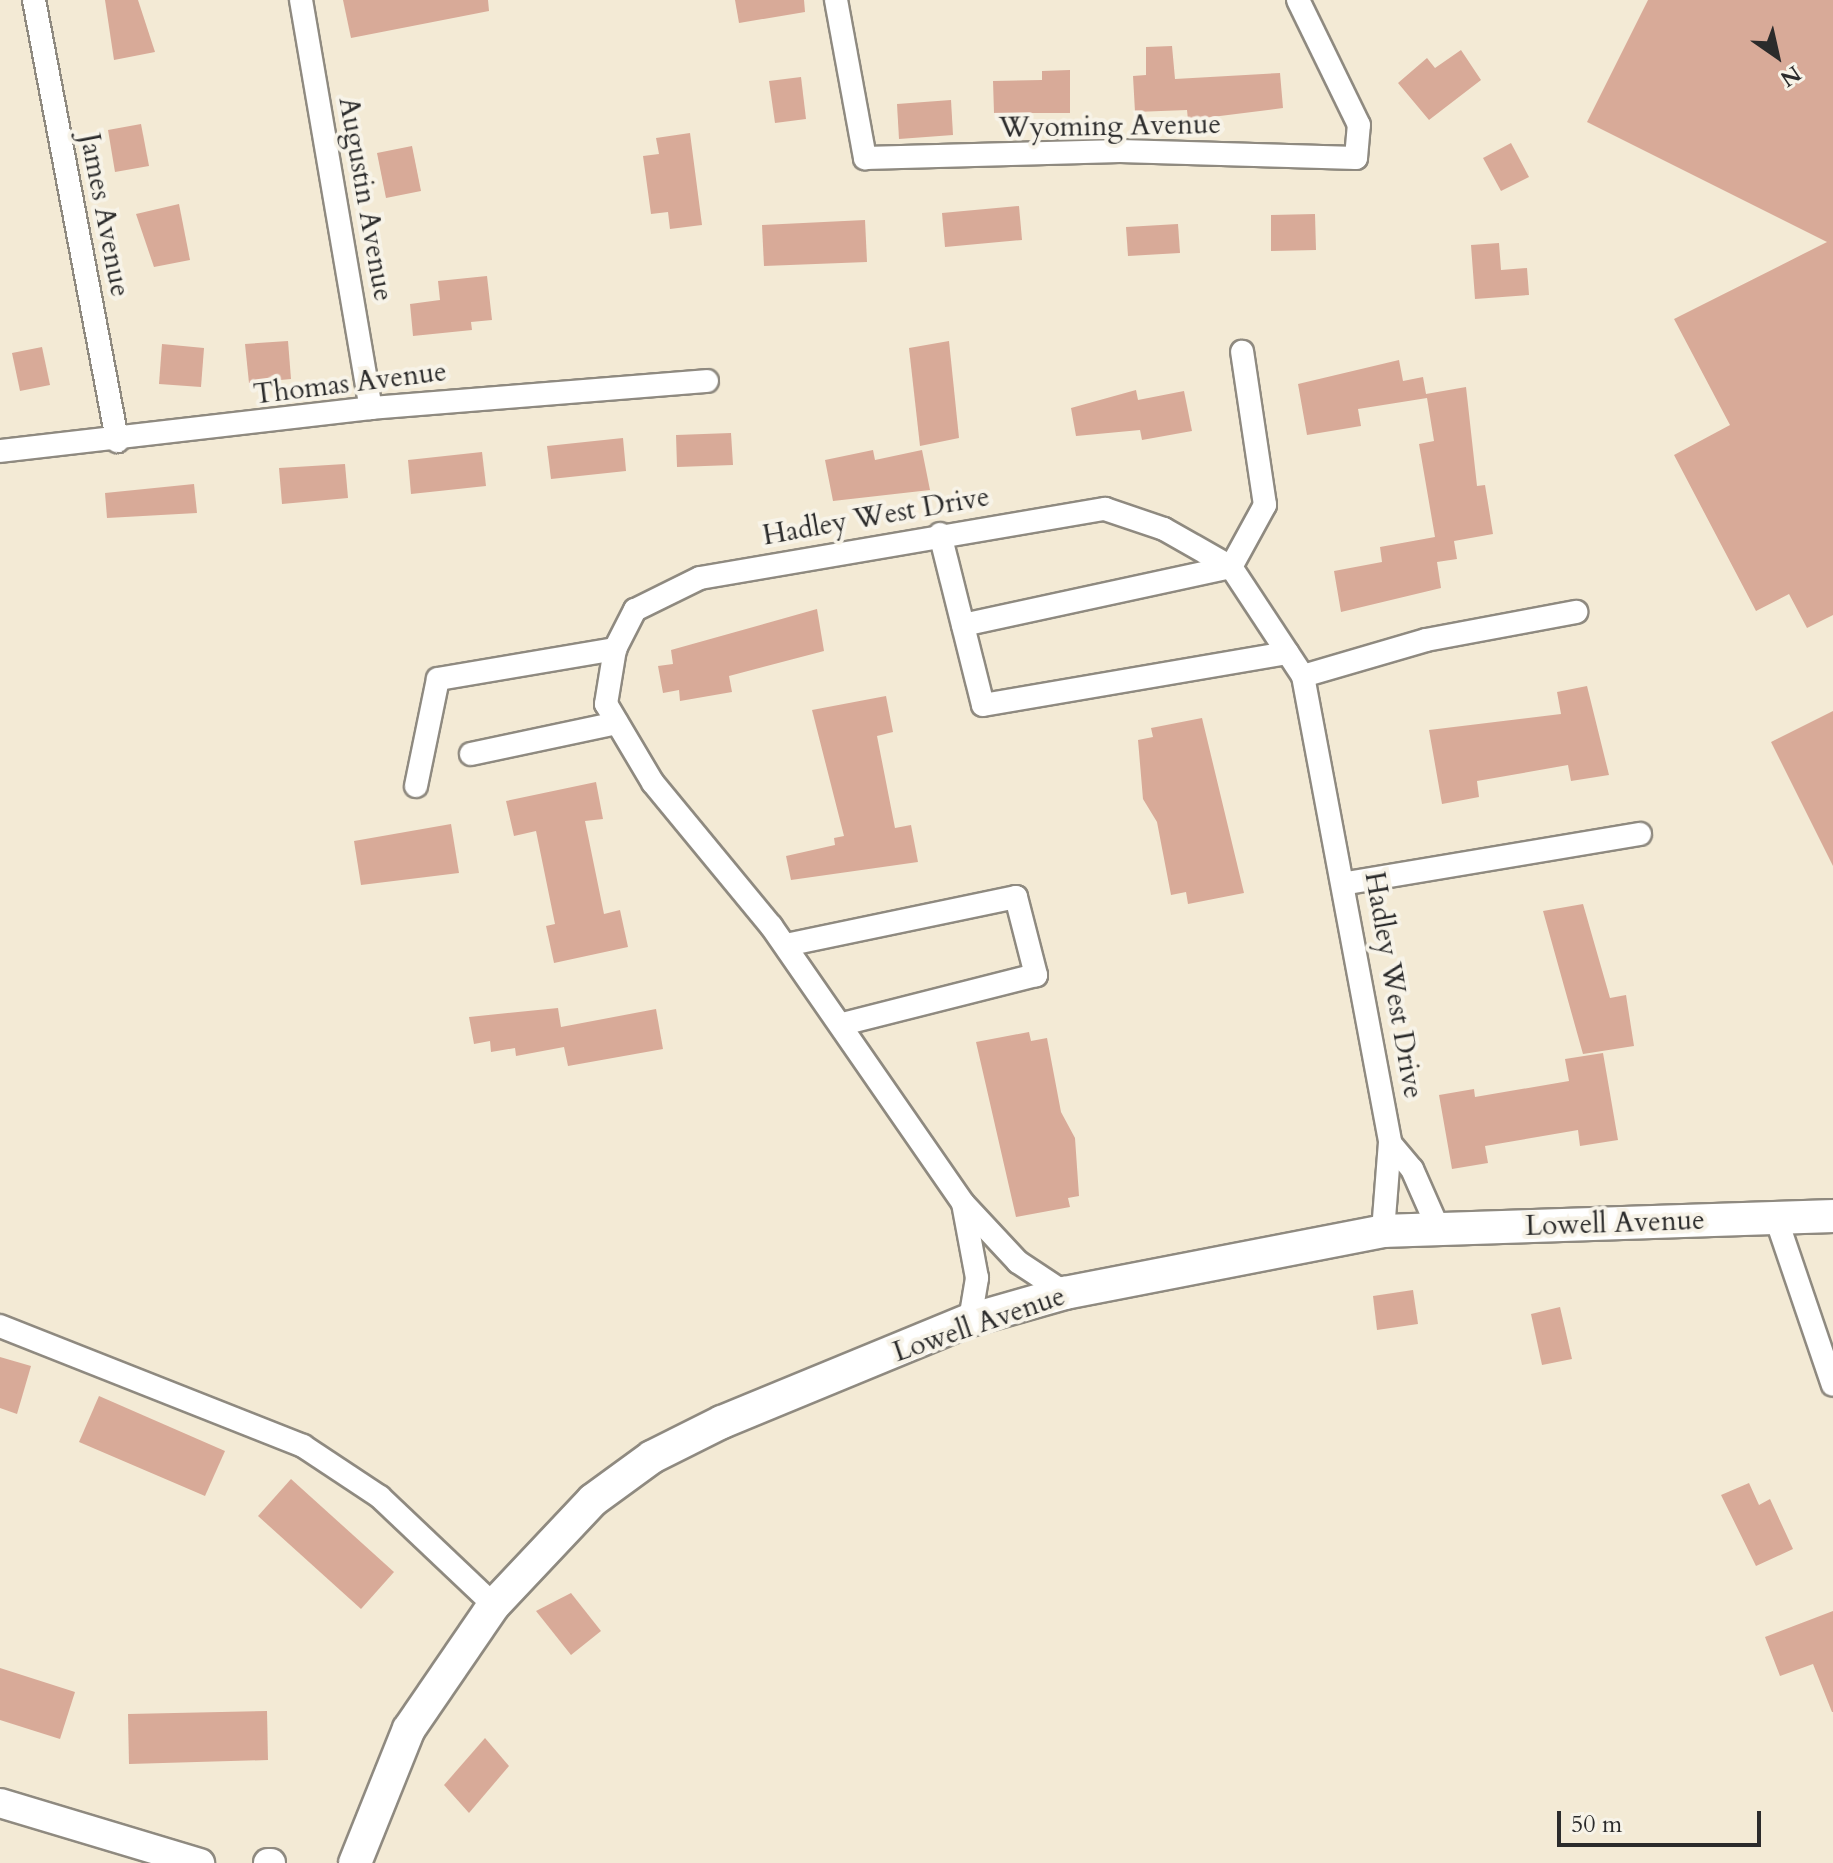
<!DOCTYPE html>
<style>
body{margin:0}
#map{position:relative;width:1833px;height:1863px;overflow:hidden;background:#f3ead5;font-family:Cardo,serif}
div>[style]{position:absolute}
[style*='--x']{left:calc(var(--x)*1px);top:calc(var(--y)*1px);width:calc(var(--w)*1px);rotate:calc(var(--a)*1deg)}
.building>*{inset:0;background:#d8aa98}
.roads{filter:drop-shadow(2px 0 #8f8a80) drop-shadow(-2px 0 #8f8a80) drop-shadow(0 2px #8f8a80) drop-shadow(0 -2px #8f8a80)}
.minor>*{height:22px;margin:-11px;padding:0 11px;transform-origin:11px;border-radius:11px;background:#fff}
.tertiary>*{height:28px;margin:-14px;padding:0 14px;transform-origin:14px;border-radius:14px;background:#fff}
.secondary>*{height:32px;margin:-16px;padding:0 16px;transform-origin:16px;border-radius:16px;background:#fff}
span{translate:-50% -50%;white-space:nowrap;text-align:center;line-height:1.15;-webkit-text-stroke:8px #f7f3e8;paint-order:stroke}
.street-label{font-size:28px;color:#2b2b2b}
.north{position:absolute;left:1737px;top:16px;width:80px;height:80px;-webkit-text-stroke:6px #f7f3e8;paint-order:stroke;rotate:146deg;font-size:22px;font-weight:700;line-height:32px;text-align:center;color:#2b2b2b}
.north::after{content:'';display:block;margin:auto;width:28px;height:36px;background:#2b2b2b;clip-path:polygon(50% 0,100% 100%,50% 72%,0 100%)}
.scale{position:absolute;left:1557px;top:1811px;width:204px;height:36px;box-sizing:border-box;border:4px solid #2b2b2b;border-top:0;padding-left:10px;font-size:24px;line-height:28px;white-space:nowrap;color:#2b2b2b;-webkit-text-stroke:6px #f7f3e8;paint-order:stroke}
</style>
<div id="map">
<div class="building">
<i style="clip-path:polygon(105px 0,138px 0,155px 52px,114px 60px)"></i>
<i style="clip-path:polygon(343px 0,488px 0,489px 11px,351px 38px)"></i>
<i style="clip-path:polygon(735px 0,804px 0,805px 12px,739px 23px)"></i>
<i style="clip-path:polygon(1648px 0,1833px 0,1833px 615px,1807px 628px,1789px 594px,1756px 611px,1674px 455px,1730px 425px,1674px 319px,1827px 242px,1587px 122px)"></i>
<i style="clip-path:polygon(1172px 46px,1175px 79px,1280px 73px,1283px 108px,1188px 120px,1187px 110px,1135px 112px,1133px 76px,1146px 75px,1146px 47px)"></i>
<i style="clip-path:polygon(1461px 50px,1481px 80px,1429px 120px,1398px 83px,1427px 58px,1435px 68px)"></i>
<i style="clip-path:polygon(1070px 70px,1070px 113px,994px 113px,993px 81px,1042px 80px,1042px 71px)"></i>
<i style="clip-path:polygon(801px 77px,806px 119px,775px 123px,769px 81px)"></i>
<i style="clip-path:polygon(951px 100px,953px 135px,899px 139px,897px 104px)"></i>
<i style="clip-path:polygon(141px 124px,149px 166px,115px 172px,108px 130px)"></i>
<i style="clip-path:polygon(690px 133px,702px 225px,670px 229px,668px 212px,651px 214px,643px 156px,659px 154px,656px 138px)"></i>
<i style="clip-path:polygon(1511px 143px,1529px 177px,1501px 191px,1483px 158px)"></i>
<i style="clip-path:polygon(412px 146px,421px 191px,386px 198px,377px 153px)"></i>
<i style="clip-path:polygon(179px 204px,190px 260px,154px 267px,136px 214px)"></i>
<i style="clip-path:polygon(1019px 206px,1022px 240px,945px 247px,942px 213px)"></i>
<i style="clip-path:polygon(1315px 214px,1316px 250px,1271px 251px,1271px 215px)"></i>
<i style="clip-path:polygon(865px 220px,867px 262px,764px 266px,762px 225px)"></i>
<i style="clip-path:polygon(1178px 224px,1180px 253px,1128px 256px,1126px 227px)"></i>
<i style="clip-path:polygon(1499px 243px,1501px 270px,1527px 268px,1529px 295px,1475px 299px,1471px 245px)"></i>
<i style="clip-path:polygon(487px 276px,492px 320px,471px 322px,472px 330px,413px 336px,410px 304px,440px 300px,438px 281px)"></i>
<i style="clip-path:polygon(288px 341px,291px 379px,249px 383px,245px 344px)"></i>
<i style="clip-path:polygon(949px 341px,959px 438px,920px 446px,909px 348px)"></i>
<i style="clip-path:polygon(162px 344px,204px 348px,201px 387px,159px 384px)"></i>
<i style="clip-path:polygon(42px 347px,50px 385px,20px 391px,12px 353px)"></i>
<i style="clip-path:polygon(1399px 360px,1403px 381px,1423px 377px,1426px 394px,1466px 387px,1477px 486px,1485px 485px,1493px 534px,1454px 541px,1457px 559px,1437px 562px,1441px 588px,1341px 612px,1334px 571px,1382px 562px,1380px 547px,1435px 537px,1419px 444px,1434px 441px,1427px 398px,1358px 409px,1361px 426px,1307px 435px,1298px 384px)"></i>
<i style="clip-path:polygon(1136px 390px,1138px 400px,1184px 391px,1192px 431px,1142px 440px,1140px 430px,1076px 436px,1071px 408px)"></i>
<i style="clip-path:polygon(731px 433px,733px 465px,677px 467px,676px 435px)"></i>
<i style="clip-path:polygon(623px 438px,626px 471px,551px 479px,547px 446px)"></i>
<i style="clip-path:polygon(873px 450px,875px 460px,922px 450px,930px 490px,833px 501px,825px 460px)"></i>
<i style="clip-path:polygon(482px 452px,486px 486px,411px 494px,408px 460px)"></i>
<i style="clip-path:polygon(345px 464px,348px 498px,282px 504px,279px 468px)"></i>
<i style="clip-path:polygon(194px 484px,197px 513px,107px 518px,105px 493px)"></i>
<i style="clip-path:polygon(817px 609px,824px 651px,729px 676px,732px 692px,680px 701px,679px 690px,663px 693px,658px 666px,673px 664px,671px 650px)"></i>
<i style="clip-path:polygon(1587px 686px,1609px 775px,1571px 781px,1568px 765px,1477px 781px,1479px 797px,1442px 804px,1429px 730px,1561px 714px,1557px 692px)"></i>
<i style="clip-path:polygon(886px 696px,893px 732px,877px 736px,895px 828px,911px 825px,918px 862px,791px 880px,786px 856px,835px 845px,834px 838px,844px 836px,812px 710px)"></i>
<i style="clip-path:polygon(1833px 711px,1833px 866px,1771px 742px)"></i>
<i style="clip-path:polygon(1202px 718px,1244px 893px,1188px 904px,1186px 892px,1171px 895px,1157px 822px,1143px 799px,1138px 740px,1153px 737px,1151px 728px)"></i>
<i style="clip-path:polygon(596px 782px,603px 819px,585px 821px,604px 914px,620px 910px,628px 947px,554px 963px,546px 926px,555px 924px,536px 831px,514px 836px,506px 801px)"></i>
<i style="clip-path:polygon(451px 824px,459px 873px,361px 885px,354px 841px)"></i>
<i style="clip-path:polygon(1583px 904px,1610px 998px,1626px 995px,1634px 1046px,1583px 1054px,1543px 911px)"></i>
<i style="clip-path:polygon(558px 1008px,561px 1027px,656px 1009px,663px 1049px,568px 1066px,564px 1047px,516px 1056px,515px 1048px,491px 1052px,490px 1041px,474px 1044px,469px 1017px)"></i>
<i style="clip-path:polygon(1029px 1032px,1031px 1041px,1047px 1038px,1061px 1112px,1075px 1138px,1079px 1196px,1068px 1198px,1070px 1207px,1016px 1217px,976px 1042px)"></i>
<i style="clip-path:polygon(1603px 1053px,1618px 1140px,1580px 1146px,1578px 1130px,1485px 1146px,1488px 1163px,1452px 1169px,1439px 1095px,1474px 1089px,1475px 1097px,1569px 1081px,1565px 1059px)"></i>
<i style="clip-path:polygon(1413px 1290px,1418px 1324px,1377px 1330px,1373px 1296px)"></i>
<i style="clip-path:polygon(1560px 1307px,1572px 1359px,1542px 1365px,1531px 1314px)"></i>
<i style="clip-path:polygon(0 1357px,31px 1366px,17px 1414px,0 1408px)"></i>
<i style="clip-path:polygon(99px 1396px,225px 1451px,205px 1496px,79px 1442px)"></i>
<i style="clip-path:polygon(291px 1479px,394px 1572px,361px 1609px,258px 1516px)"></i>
<i style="clip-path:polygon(1749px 1483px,1759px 1505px,1770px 1499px,1793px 1549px,1756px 1566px,1721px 1495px)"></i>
<i style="clip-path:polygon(571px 1593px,601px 1631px,571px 1655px,536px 1611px)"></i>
<i style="clip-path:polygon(1833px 1611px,1833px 1712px,1832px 1712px,1813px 1664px,1780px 1676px,1765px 1637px)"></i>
<i style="clip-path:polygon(0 1668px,75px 1692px,60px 1739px,0 1720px)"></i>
<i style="clip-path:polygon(267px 1711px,268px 1760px,129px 1764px,128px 1714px)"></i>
<i style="clip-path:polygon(485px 1738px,509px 1766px,469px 1813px,444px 1785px)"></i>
</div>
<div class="roads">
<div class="minor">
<i style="--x:34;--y:0;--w:449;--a:79.3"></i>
<i style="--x:301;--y:0;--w:414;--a:80.3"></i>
<i style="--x:836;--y:0;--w:161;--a:79.6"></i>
<i style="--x:865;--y:158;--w:255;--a:-1.6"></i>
<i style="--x:1120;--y:151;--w:236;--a:1.7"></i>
<i style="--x:1356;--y:158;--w:33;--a:-85"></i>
<i style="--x:1359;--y:125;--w:139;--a:-116"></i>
<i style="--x:0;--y:451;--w:373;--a:-6.6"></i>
<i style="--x:371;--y:408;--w:337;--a:-4.6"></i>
<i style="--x:940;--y:534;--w:176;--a:75.9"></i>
<i style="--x:983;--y:705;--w:309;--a:-9.7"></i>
<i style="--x:963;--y:625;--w:274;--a:-12.2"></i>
<i style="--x:1231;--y:567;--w:71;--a:-61.3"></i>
<i style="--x:1265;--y:505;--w:155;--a:-98.5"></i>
<i style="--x:1303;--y:676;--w:128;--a:-16.3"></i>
<i style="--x:1426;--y:640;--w:153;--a:-10.6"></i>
<i style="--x:471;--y:754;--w:149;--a:-12"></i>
<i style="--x:416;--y:786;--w:109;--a:-78.4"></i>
<i style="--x:438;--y:679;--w:180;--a:-9.6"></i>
<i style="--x:1347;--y:883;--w:297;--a:-9.5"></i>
<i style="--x:786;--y:945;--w:235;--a:-11.8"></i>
<i style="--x:1016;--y:897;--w:81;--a:75.6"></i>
<i style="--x:1036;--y:975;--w:200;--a:165.8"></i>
<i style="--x:963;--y:1203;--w:337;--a:-124.7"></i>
<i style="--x:771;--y:926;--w:185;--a:-129.5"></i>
<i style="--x:653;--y:783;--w:92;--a:-120.7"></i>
<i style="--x:606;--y:704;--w:56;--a:-80.7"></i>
<i style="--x:615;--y:649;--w:44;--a:-62.9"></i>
<i style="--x:635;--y:610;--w:72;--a:-26.2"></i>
<i style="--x:700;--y:578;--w:411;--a:-9.7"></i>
<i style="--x:1105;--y:509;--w:62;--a:18.7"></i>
<i style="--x:1164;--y:529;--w:77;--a:29.6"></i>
<i style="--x:1231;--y:567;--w:131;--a:56.6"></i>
<i style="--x:1303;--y:676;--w:475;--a:79.4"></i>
<i style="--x:1776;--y:1218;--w:176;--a:71.2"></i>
<i style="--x:1383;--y:1231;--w:88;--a:-85.5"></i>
<i style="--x:1390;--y:1143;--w:34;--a:50"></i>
<i style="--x:1412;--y:1169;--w:64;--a:66.2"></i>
<i style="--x:970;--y:1320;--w:43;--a:-80.5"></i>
<i style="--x:977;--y:1278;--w:76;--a:-100.6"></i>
<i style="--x:963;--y:1203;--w:81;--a:47"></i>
<i style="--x:1018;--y:1262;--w:56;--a:33.4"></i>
<i style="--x:0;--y:1326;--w:326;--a:21.6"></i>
<i style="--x:303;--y:1446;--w:92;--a:33.5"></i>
<i style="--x:380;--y:1497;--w:157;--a:43.5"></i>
</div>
<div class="tertiary">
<i style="--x:0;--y:1803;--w:209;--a:16.7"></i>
<i style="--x:268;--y:1863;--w:3;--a:0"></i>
</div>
<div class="secondary">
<i style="--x:355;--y:1863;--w:144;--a:-68.1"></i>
<i style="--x:409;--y:1729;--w:150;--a:-55.6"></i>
<i style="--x:494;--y:1605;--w:144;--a:-46.7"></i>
<i style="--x:593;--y:1500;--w:73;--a:-36.1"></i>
<i style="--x:652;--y:1457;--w:78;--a:-26.6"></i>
<i style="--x:722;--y:1422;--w:268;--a:-22.4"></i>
<i style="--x:970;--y:1320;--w:99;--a:-15.9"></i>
<i style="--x:1065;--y:1293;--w:324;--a:-11"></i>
<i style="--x:1383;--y:1231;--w:450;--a:-1.9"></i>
</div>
</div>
<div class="street-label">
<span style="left:1110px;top:126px;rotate:-1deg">Wyoming Avenue</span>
<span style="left:366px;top:199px;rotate:80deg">Augustin Avenue</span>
<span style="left:105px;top:215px;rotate:79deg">James Avenue</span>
<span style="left:350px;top:383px;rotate:-7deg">Thomas Avenue</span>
<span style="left:876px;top:516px;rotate:-10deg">Hadley West Drive</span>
<span style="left:1394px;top:985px;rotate:80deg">Hadley West Drive</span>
<span style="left:1615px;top:1223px;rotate:-2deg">Lowell Avenue</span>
<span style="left:979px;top:1324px;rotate:-19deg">Lowell Avenue</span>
</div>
<div class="north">N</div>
<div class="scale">50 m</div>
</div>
